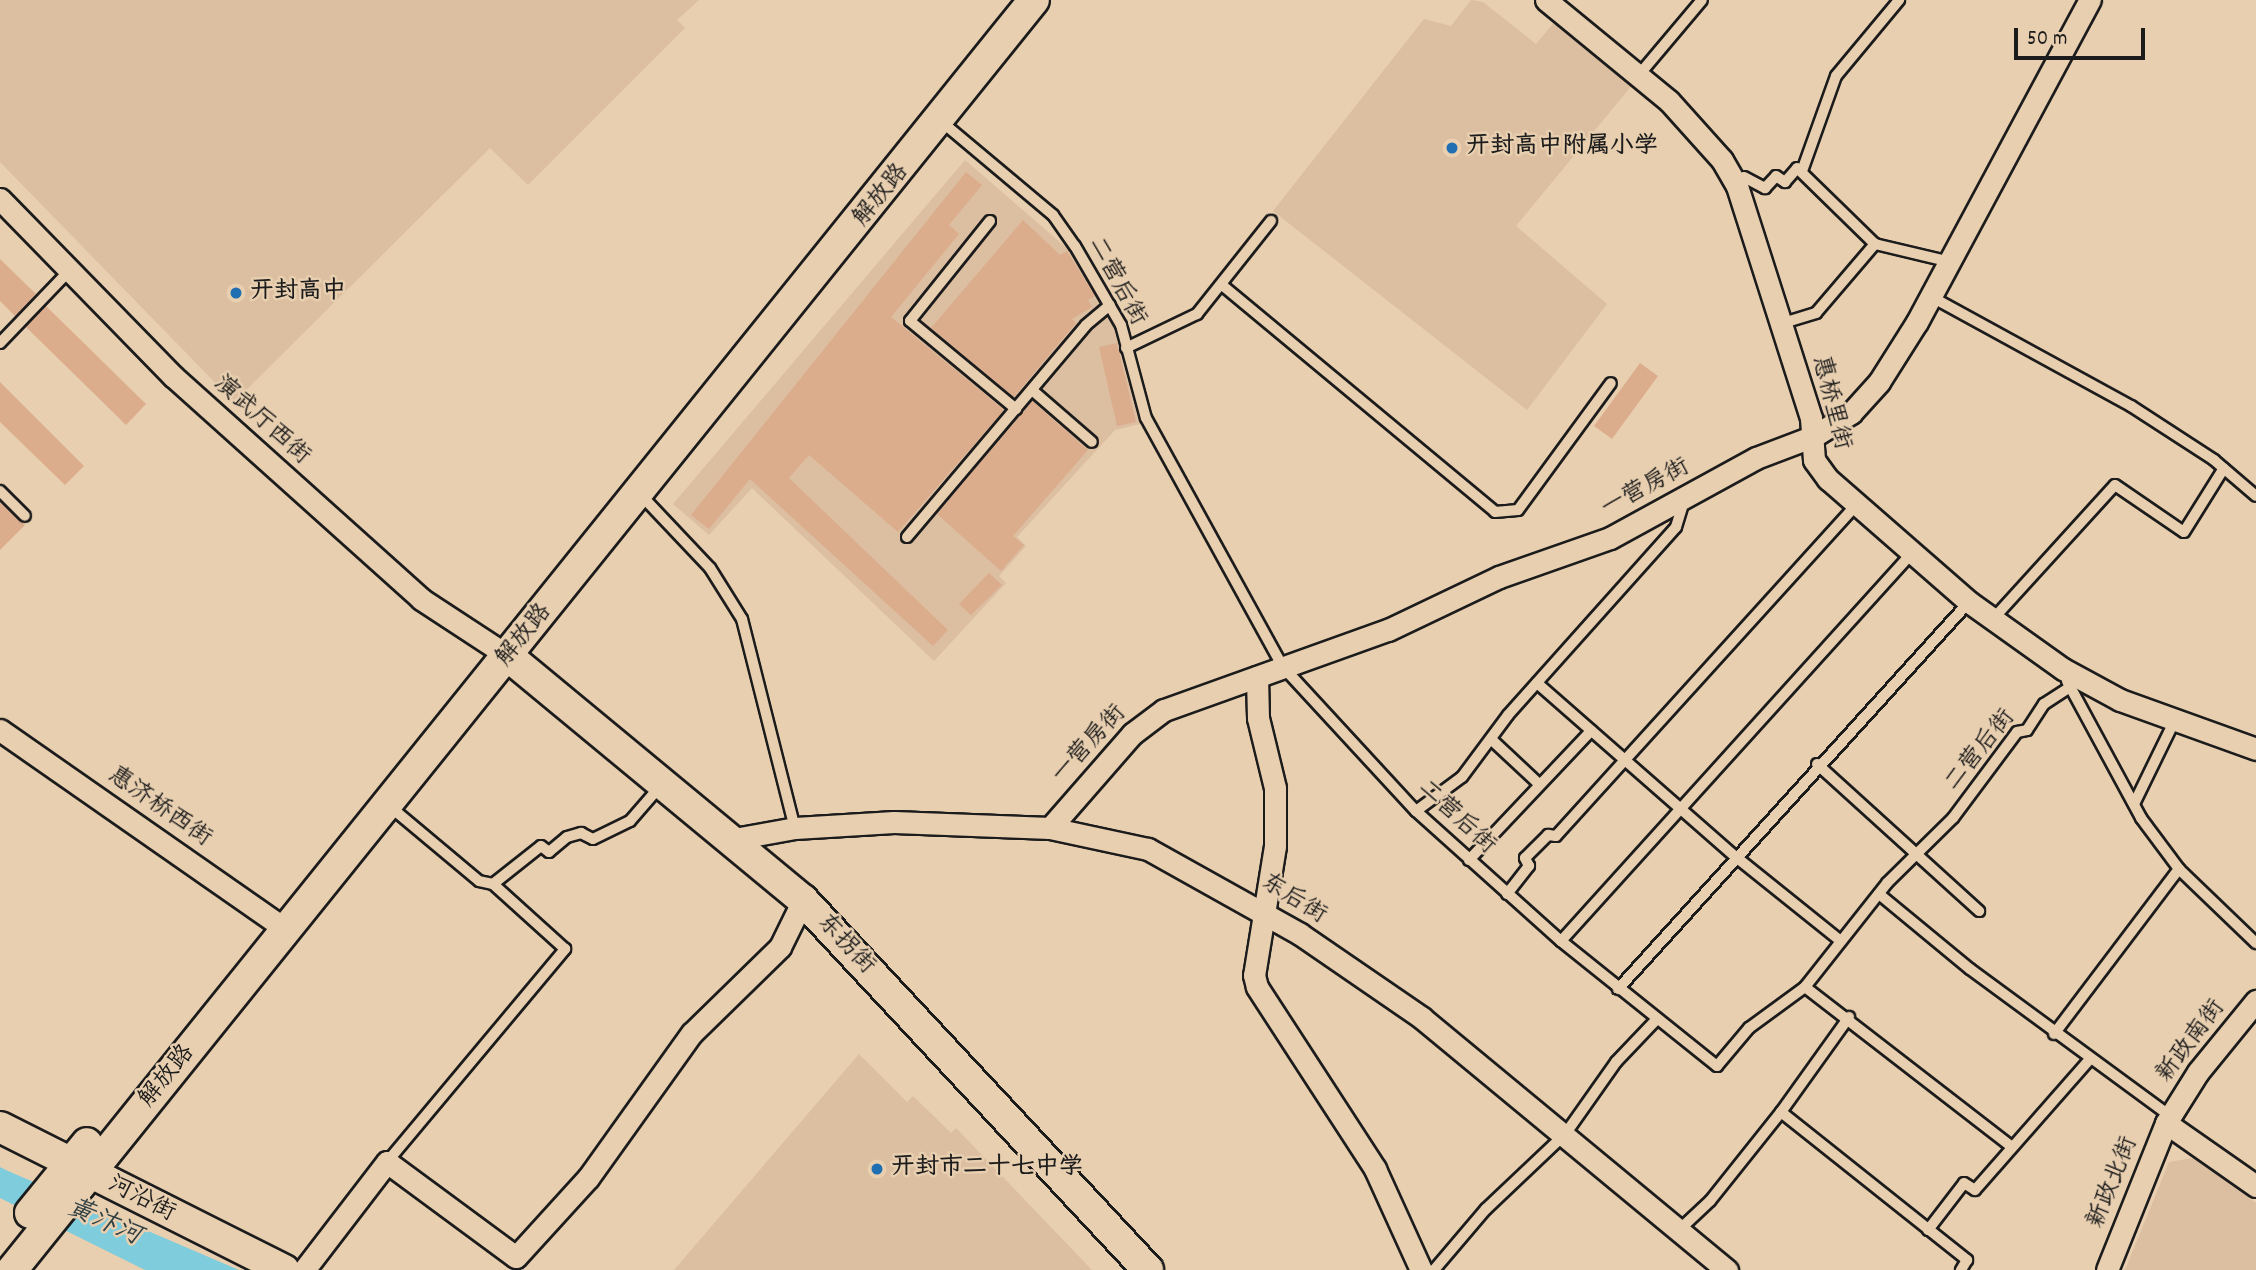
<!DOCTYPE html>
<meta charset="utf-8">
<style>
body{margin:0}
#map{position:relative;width:2256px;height:1270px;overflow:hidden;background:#e8cfb0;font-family:Dekko,"LXGW WenKai TC",sans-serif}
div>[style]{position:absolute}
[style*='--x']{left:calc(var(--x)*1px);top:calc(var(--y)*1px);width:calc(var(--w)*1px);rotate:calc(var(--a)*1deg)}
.built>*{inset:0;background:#dcbea0}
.water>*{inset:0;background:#7eccdc}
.building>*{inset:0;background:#dcad8d}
.roads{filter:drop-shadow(2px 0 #1c1c1c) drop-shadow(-2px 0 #1c1c1c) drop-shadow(0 2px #1c1c1c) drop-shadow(0 -2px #1c1c1c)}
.lane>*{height:10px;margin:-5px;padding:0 5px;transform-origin:5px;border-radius:5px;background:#e8cfb0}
.street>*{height:21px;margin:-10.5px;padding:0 10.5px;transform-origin:10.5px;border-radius:10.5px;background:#e8cfb0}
.secondary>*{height:30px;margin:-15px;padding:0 15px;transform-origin:15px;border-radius:15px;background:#e8cfb0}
.dots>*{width:19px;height:19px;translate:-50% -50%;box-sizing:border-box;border:4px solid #e8cfb0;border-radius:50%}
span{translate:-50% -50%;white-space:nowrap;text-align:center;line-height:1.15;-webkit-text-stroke:5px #e8cfb0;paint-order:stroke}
.poi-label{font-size:24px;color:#1c1c1c;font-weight:700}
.left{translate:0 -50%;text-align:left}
.street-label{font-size:24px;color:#1c1c1c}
.water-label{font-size:26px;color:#303f42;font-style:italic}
.scale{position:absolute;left:2014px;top:28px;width:131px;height:32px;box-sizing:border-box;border:4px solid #1c1c1c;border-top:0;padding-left:9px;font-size:21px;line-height:24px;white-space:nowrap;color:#1c1c1c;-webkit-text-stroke:5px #e8cfb0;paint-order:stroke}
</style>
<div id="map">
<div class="built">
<i style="clip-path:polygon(0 0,699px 0,677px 20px,685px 28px,528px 185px,490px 148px,234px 402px,0 162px)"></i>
<i style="clip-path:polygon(1471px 0,1483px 2px,1536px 44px,1556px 20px,1633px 84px,1516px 226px,1607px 304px,1527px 410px,1273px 211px,1424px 19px,1451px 26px)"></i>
<i style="clip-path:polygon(965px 160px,1069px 250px,1116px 327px,1140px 424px,1115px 430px,1017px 537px,1026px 546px,999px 576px,1006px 583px,934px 661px,752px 488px,709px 535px,673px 504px)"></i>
<i style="clip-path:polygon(859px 1054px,907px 1102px,913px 1096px,951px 1133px,956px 1128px,1092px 1270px,674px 1270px)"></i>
<i style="clip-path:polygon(2193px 1158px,2256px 1203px,2256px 1270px,2125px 1270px,2169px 1162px)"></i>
</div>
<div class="water">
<i style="clip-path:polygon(0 1167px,8px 1171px,239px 1270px,145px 1270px,0 1198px)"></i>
</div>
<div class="building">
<i style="clip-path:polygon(966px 172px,982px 185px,949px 225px,959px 234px,891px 317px,1004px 410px,898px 532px,809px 455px,789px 478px,948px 630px,933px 646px,750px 479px,709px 529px,691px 515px)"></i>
<i style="clip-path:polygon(1023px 220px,1060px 255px,1067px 251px,1095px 296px,1088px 300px,1092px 307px,1072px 319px,1076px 323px,1014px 397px,931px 328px)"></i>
<i style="clip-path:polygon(0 259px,36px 294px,15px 316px,0 301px)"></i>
<i style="clip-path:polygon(46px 306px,146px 404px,126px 425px,26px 327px)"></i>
<i style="clip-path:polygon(1117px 343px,1136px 422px,1117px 426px,1099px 347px)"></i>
<i style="clip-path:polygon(1640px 363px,1658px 376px,1612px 439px,1594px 426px)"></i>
<i style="clip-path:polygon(0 382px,84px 466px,65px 485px,0 422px)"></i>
<i style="clip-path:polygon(1032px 401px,1088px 450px,1013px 536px,1024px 545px,1001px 571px,937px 514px)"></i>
<i style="clip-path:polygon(0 502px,25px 525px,0 550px)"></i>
<i style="clip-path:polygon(989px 573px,1002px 585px,971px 615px,959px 604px)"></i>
</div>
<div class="roads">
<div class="lane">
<i style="--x:1638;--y:76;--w:99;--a:-49.9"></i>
<i style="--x:942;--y:122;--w:145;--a:40"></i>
<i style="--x:1053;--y:215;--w:38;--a:55"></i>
<i style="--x:1075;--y:246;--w:91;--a:59.8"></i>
<i style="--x:1121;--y:325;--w:96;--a:75"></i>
<i style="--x:1146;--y:418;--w:284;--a:61.2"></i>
<i style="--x:1283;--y:667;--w:196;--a:47.3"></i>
<i style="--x:1416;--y:811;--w:195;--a:41.9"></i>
<i style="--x:1561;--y:941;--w:200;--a:38.7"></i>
<i style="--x:1717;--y:1066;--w:50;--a:-49.9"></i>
<i style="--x:1749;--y:1028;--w:69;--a:-36.2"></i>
<i style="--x:1805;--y:987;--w:132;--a:-51.7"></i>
<i style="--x:1887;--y:883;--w:93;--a:-44.6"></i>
<i style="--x:1953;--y:818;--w:107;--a:-53.3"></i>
<i style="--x:2017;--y:732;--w:10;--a:-11"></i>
<i style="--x:2027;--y:730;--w:31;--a:-57"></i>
<i style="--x:2044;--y:704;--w:31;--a:-33"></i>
<i style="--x:1802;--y:171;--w:101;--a:-70.3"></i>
<i style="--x:1836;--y:76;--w:99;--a:-50.3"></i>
<i style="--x:1737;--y:186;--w:11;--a:-52"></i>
<i style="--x:1744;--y:177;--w:24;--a:28"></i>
<i style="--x:1765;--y:188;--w:16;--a:-47"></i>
<i style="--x:1776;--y:176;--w:11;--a:34"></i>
<i style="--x:1785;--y:182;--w:18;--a:-49"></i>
<i style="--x:1797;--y:168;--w:109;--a:44.3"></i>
<i style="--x:1875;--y:244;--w:74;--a:13.3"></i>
<i style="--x:990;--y:221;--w:128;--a:128.7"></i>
<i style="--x:910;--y:321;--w:138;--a:39.7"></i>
<i style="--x:1222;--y:285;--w:355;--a:39.7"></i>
<i style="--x:1495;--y:512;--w:23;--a:-5"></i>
<i style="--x:1518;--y:510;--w:157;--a:-53.8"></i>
<i style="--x:1930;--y:296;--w:229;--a:28.7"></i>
<i style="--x:2131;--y:406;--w:99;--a:33"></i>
<i style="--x:2214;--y:460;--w:55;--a:40.6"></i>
<i style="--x:1780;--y:324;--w:38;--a:-17"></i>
<i style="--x:1816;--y:313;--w:91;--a:-49.5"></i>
<i style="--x:0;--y:343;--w:98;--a:-46.2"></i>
<i style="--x:1126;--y:348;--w:79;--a:-25.6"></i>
<i style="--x:1197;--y:314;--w:119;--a:-51.5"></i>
<i style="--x:1032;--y:390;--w:79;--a:40.9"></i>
<i style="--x:0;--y:491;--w:35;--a:45"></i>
<i style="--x:640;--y:494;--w:102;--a:46.6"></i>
<i style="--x:710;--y:568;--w:60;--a:57.9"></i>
<i style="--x:742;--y:619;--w:216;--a:75.8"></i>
<i style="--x:907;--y:537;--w:277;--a:-49.8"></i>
<i style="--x:1086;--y:325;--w:31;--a:-40"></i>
<i style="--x:1993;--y:619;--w:181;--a:-47.7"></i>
<i style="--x:2115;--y:485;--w:83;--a:34.3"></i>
<i style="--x:2184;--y:532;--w:75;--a:-58"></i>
<i style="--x:2067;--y:681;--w:156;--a:61.6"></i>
<i style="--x:2141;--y:818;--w:64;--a:53.3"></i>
<i style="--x:2179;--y:869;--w:107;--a:43.9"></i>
<i style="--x:1537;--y:683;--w:264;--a:41.2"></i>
<i style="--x:1736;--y:857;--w:134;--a:38.7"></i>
<i style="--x:1493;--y:741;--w:62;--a:43"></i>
<i style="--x:1817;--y:764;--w:219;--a:42.2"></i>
<i style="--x:2134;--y:804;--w:93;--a:-64"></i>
<i style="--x:1416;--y:811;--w:57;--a:-36.5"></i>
<i style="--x:1462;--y:777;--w:77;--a:-53.4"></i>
<i style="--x:1508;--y:715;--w:252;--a:-48.2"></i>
<i style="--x:1676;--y:527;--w:27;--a:-73"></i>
<i style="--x:1469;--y:860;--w:178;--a:-46.6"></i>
<i style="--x:493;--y:884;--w:61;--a:-38.4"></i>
<i style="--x:541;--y:846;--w:10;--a:37"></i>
<i style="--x:549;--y:852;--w:23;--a:-40"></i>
<i style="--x:567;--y:837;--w:15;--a:-16"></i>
<i style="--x:581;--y:833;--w:13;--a:27"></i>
<i style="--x:593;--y:839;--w:41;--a:-25.9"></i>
<i style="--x:630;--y:821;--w:49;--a:-49.1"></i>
<i style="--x:1507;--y:894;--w:36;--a:-52"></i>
<i style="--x:1529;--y:866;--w:9;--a:-117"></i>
<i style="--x:1525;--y:858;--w:33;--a:-45"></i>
<i style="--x:1548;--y:835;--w:8;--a:7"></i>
<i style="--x:1556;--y:836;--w:445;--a:-47.8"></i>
<i style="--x:1879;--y:894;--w:118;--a:39.5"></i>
<i style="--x:1970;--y:969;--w:248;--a:36.3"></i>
<i style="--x:1561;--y:941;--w:522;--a:-47.87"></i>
<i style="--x:1805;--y:987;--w:260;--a:37.7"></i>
<i style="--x:1618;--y:989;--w:522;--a:-47.79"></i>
<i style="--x:2054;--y:1034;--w:207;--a:-52.9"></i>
<i style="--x:1781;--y:1112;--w:238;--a:38.5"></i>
<i style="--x:1967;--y:1260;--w:12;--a:121"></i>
<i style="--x:387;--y:1162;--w:278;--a:-50.1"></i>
<i style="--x:565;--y:949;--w:97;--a:-137.9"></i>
<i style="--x:493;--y:884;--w:14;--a:-168"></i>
<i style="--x:479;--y:881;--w:119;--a:-140.1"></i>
<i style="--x:1928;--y:1230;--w:59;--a:-52.5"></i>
<i style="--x:1964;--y:1183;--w:13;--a:32"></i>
<i style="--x:1975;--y:1190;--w:174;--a:-48.7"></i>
<i style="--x:1678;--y:1231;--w:44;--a:-43.2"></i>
<i style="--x:1710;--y:1201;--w:114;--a:-51.4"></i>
<i style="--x:1781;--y:1112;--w:117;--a:-54.4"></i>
<i style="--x:1434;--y:1270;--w:80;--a:-49.6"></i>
<i style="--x:1486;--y:1209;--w:110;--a:-43.5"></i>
<i style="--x:1566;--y:1133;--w:87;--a:-54.8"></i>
<i style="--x:1616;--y:1062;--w:58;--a:-46.4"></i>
</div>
<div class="street">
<i style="--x:1546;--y:0;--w:159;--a:39.4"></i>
<i style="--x:1669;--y:101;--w:79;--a:48.1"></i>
<i style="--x:1722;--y:160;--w:30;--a:60"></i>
<i style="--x:1737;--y:186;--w:244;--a:72.3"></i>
<i style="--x:1811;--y:418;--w:42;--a:85.9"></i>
<i style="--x:1814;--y:460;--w:24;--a:54"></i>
<i style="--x:1828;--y:479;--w:187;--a:41.1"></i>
<i style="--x:1969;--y:602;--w:115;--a:35.5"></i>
<i style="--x:2063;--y:669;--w:65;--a:28.5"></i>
<i style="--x:2120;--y:700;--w:145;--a:19.8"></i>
<i style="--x:0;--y:199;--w:249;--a:45.7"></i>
<i style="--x:174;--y:377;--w:332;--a:41.9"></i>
<i style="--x:421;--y:599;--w:104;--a:33.2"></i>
<i style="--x:1257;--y:677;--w:41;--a:88.6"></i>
<i style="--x:1258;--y:718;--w:72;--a:76.3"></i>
<i style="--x:1275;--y:788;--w:58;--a:90"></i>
<i style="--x:1275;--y:846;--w:131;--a:99.2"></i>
<i style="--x:1254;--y:975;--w:12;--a:76"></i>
<i style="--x:1257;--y:987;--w:217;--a:57"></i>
<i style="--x:1375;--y:1169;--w:111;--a:65.5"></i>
<i style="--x:0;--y:730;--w:350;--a:34.9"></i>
<i style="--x:1050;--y:828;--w:125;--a:-48.9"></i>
<i style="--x:1132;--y:734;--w:40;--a:-37"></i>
<i style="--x:1164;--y:710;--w:238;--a:-19.7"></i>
<i style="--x:1388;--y:630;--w:123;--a:-25.5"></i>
<i style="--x:1499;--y:577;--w:118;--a:-19.4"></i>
<i style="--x:1610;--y:538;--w:166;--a:-28.7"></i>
<i style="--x:1756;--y:458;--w:62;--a:-20.8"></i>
<i style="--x:1814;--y:436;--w:44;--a:-31.9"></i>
<i style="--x:1851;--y:413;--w:42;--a:-47.9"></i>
<i style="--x:1879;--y:382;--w:71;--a:-57.7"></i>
<i style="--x:1917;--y:322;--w:366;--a:-61.8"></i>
<i style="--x:734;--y:839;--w:62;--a:-10.2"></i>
<i style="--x:795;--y:828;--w:99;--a:-3.5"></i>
<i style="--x:894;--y:822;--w:156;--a:2.2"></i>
<i style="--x:1050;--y:828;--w:100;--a:12.1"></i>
<i style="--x:1148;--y:849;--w:174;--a:29.2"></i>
<i style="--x:1300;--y:934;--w:148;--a:34.5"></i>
<i style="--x:1422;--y:1018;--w:396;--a:39.6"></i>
<i style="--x:2166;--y:1123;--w:110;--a:35"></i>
<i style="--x:304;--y:1270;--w:136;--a:-52.5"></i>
<i style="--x:387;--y:1162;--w:160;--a:36.4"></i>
<i style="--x:516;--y:1257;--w:107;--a:-47.7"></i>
<i style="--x:588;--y:1178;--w:178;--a:-54.4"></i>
<i style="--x:692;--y:1033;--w:123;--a:-44.3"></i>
<i style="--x:780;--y:947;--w:52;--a:-63.9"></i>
<i style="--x:2107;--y:1270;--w:158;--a:-68.1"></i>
<i style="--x:2166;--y:1123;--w:60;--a:-57.9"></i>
<i style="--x:2198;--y:1072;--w:92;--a:-50.8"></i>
</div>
<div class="secondary">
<i style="--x:508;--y:656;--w:383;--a:39.6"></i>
<i style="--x:803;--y:900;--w:506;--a:47"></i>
<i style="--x:0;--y:1127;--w:318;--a:26.7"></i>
<i style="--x:30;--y:1213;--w:90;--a:-50.8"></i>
<i style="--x:12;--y:1270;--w:1630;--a:-51.18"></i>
</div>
</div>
<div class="dots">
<i style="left:1452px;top:148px;background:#1f6fb2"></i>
<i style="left:236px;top:293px;background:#1f6fb2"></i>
<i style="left:877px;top:1169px;background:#1f6fb2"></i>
</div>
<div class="poi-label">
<span class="left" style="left:1466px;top:148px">开封高中附属小学</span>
<span class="left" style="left:250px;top:293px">开封高中</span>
<span class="left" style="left:891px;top:1169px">开封市二十七中学</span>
</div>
<div class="street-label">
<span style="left:882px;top:196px;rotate:-51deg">解放路</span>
<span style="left:1116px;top:282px;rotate:62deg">二营后街</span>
<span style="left:1830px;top:403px;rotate:76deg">惠桥里街</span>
<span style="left:261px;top:421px;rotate:42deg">演武厅西街</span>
<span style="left:1646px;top:489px;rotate:-28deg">一营房街</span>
<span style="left:525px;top:636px;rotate:-51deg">解放路</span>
<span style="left:1090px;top:745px;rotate:-47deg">一营房街</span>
<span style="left:1981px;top:751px;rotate:-51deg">二营后街</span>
<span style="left:159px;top:808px;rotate:35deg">惠济桥西街</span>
<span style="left:1456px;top:818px;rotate:43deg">二营后街</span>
<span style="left:1293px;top:900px;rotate:32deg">东后街</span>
<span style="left:845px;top:945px;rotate:47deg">东拐街</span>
<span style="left:2192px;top:1042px;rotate:-53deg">新政南街</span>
<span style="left:168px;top:1077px;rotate:-51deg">解放路</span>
<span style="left:2114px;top:1183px;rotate:-68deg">新政北街</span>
<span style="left:141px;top:1200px;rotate:27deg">河沿街</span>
</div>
<div class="water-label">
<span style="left:104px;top:1223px;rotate:24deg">黄汴河</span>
</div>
<div class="scale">50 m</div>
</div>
